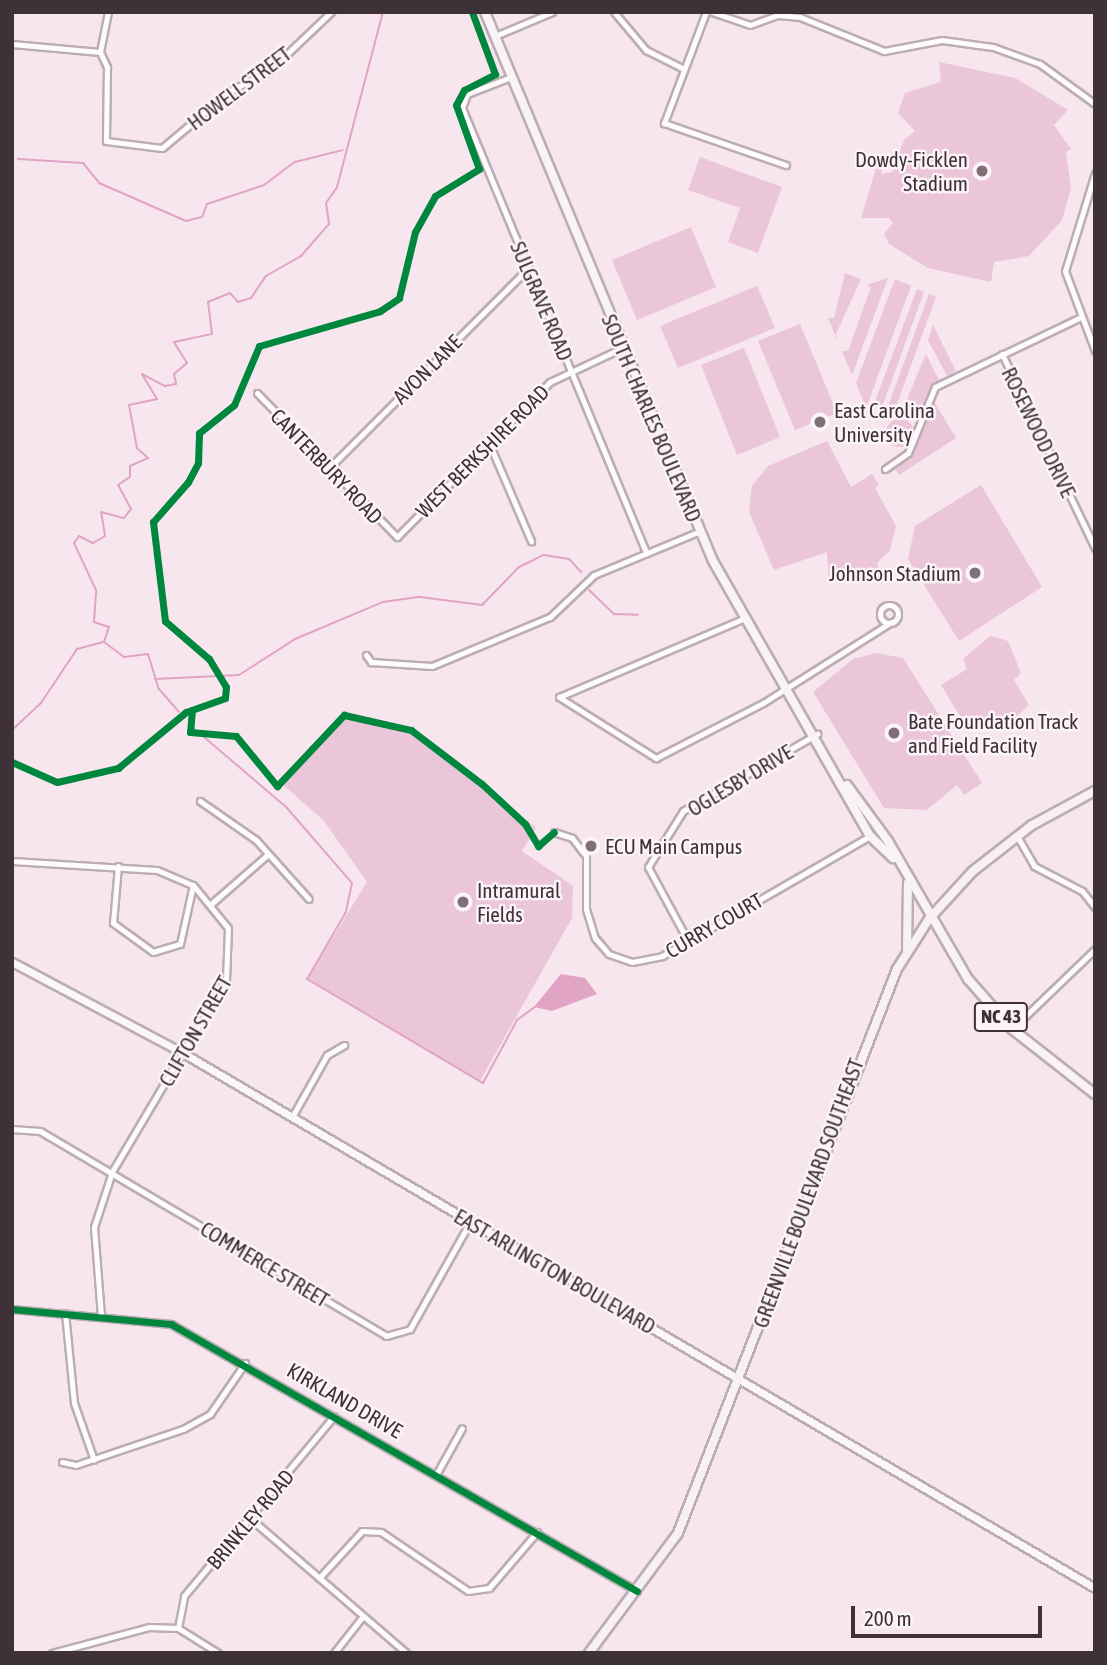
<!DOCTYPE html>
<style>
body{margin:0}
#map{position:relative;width:1107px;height:1665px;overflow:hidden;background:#f7e6ee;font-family:"Asap Condensed",sans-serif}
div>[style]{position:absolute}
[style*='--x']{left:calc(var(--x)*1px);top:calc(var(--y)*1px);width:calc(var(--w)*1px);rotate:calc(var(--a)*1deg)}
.green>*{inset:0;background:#ebc5d8}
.round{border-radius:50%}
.water>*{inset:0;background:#e1a4c4}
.stream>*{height:2px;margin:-1px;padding:0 1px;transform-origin:1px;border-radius:1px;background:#e1a4c4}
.roads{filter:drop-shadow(2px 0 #bcadb4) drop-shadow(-2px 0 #bcadb4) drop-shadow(0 2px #bcadb4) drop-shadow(0 -2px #bcadb4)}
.minor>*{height:5px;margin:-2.5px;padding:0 2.5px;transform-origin:2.5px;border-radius:2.5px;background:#fefbfc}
.minor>.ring{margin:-2.5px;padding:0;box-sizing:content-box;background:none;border:5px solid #fefbfc;border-radius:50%}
.secondary>*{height:7px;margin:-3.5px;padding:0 3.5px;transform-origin:3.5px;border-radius:3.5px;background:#fbf7f9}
.primary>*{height:8px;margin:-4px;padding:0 4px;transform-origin:4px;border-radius:4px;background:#f9f3f6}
.trunk>*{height:8px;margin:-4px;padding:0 4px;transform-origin:4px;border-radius:4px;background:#f8f0f4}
.cycleway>*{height:7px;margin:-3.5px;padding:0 3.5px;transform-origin:3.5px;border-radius:3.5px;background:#00873e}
.dots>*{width:19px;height:19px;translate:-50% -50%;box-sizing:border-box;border:4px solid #fcf4f8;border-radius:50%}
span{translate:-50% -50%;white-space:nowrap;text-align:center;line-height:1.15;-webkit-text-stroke:5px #fcf4f8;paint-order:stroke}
.shield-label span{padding:2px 5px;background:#fcf4f8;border:2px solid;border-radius:5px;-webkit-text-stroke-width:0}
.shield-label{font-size:19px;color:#3e3137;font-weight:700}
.street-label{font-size:21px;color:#3e3137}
.poi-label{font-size:21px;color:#3e3137}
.right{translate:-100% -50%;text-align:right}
.left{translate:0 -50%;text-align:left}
.frame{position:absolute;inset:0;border:14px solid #3e3137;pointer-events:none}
.scale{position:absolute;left:851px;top:1606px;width:191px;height:32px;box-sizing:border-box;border:4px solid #3e3137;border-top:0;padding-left:9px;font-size:21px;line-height:24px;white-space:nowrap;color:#3e3137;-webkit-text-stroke:5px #fcf4f8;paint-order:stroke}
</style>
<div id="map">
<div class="green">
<i style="clip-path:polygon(939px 62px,1015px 78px,1068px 110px,1054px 125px,1071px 149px,1066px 152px,1071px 188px,1062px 220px,1029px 256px,994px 262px,991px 282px,928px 268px,889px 244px,884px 234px,893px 223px,889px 218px,861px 218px,877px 165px,883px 166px,881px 174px,892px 172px,904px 140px,915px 131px,898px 113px,905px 93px,941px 82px)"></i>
<i style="clip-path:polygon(700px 157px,782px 187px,758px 253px,728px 242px,740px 208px,688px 190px)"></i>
<i style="clip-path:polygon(691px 227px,716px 287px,637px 320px,612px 260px)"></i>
<i style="clip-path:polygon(845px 273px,861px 279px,836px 334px,838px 342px,828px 318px,834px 318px)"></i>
<i style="clip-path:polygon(888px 278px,852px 375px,842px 351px,848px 351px,871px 287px,866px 285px)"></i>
<i style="clip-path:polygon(895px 279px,911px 286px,866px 408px,856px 383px)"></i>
<i style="clip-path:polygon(757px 286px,775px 328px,678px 368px,660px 326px)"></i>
<i style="clip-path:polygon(917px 289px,924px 292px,882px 407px,874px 404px)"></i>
<i style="clip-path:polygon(929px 294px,936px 297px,894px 412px,887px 409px)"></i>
<i style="clip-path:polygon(800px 324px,837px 413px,795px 430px,758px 341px)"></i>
<i style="clip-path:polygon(933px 325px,956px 371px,947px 376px,928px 340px)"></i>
<i style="clip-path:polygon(744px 348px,780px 437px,737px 455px,701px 365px)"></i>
<i style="clip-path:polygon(926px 354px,939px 380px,916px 417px,902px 411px)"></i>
<i style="clip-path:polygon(932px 398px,956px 438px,899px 475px,894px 467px,911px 455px)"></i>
<i class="round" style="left:886px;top:419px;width:28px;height:28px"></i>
<i style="clip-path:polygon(827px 441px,851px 487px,872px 474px,879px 485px,875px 488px,896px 526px,890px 550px,877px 563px,879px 569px,829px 581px,827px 552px,774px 570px,749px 512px,752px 486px,768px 466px)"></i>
<i style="clip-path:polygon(981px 485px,1042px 587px,959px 641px,908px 559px,915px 526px)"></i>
<i style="clip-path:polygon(990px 636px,1008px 641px,1021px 673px,1014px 680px,1029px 705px,1013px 720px,990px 726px,960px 716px,941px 685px,967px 669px,963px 659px)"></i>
<i style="clip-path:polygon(876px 653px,903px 658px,982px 783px,964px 795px,957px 785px,927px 810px,884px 808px,813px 692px,853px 659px)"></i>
<i style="clip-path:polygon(343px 711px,414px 728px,536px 828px,522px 851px,573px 886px,572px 918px,480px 1081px,307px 979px,367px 882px,324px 821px,280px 782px)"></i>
</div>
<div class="water">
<i style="clip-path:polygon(561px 974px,585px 978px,597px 994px,552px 1011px,534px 1007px)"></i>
</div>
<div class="stream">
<i style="--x:18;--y:159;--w:65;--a:3.5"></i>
<i style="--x:83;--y:163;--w:26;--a:51"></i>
<i style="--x:99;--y:183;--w:95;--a:23.6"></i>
<i style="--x:186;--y:221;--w:16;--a:-14"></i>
<i style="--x:202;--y:217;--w:14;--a:-69"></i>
<i style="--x:207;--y:204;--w:60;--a:-18.4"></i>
<i style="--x:264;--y:185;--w:39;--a:-37"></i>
<i style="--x:295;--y:162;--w:49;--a:-14"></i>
<i style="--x:589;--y:590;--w:35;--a:44"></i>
<i style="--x:614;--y:614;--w:24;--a:2"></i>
<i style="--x:104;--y:642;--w:25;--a:37"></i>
<i style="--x:124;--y:657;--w:24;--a:-7"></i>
<i style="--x:148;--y:654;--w:37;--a:73"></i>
<i style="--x:159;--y:689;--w:30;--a:49"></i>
<i style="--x:155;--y:679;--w:84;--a:-2.7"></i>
<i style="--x:239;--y:675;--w:67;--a:-32.7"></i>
<i style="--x:295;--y:639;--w:95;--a:-22.8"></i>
<i style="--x:383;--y:602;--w:37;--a:-8"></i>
<i style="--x:420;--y:597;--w:63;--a:7.4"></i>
<i style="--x:482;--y:605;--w:53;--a:-45.8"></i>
<i style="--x:519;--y:567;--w:28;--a:-26"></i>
<i style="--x:544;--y:555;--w:25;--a:9"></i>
<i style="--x:569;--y:559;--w:18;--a:47"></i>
<i style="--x:190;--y:725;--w:8;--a:45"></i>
<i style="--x:12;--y:730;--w:40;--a:-43"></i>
<i style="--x:41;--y:703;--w:65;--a:-56.3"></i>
<i style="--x:77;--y:649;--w:28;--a:-15"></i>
<i style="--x:104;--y:642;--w:16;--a:-72"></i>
<i style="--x:109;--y:627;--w:16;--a:-162"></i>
<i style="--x:94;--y:622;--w:32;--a:-86"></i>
<i style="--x:96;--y:590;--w:52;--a:-115.1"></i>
<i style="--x:74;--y:543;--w:9;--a:-54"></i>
<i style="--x:79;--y:536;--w:16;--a:27"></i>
<i style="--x:93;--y:543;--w:14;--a:-30"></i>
<i style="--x:105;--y:536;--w:24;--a:-99"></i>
<i style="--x:101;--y:512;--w:24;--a:15"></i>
<i style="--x:124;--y:518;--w:11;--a:-52"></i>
<i style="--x:131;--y:509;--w:27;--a:-118"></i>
<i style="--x:118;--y:485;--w:14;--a:-34"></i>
<i style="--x:130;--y:477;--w:11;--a:-90"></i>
<i style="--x:130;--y:466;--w:20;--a:-24"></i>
<i style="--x:148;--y:458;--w:15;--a:-138"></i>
<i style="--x:137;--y:448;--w:44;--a:-100.5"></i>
<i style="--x:129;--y:405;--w:29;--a:-12"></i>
<i style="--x:157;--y:399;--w:29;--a:-121"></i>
<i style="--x:142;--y:374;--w:26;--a:28"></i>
<i style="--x:165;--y:386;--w:11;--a:-10"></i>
<i style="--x:176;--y:384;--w:10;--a:-101"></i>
<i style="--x:174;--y:374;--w:17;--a:-40"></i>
<i style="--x:187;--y:363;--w:25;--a:-122"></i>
<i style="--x:174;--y:342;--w:39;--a:-12"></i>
<i style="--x:212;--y:334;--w:32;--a:-97"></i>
<i style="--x:208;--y:302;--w:24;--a:-22"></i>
<i style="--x:230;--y:293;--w:12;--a:48"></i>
<i style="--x:238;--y:302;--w:14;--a:-17"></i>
<i style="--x:251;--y:298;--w:27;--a:-56"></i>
<i style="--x:266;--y:276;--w:40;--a:-29.7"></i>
<i style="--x:301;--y:256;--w:43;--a:-48.8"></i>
<i style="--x:329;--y:224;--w:21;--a:-98"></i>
<i style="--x:326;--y:203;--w:19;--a:-55"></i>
<i style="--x:337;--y:187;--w:181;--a:-75.3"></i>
<i style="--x:204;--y:737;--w:109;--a:40.5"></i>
<i style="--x:287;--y:808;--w:99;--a:49.1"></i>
<i style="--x:352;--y:883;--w:30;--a:102"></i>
<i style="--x:346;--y:912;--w:78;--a:120.2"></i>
<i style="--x:307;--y:979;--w:204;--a:30.6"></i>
<i style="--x:483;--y:1083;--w:72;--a:-61.6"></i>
<i style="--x:517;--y:1020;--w:24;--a:-36"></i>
</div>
<div class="roads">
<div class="minor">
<i style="--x:614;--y:12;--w:50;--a:49.9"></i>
<i style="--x:646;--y:50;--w:42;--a:26.6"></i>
<i style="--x:706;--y:12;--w:119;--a:110.7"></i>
<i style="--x:664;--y:123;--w:129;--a:19"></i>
<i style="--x:712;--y:12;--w:40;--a:18.9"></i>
<i style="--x:750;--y:25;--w:30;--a:-20"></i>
<i style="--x:778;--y:15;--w:22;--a:5"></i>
<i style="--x:800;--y:17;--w:91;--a:22"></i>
<i style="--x:884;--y:51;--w:59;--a:-10.7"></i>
<i style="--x:942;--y:40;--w:51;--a:7.8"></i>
<i style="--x:993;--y:47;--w:50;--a:19.9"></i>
<i style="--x:1040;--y:64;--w:68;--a:36"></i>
<i style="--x:495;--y:36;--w:62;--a:-22.8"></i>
<i style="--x:12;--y:44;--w:88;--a:5.2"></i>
<i style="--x:100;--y:52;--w:17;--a:65"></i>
<i style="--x:107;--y:67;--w:74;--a:90.8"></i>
<i style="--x:106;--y:141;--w:56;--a:7.1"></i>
<i style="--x:162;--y:148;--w:89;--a:-40"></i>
<i style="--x:230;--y:91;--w:44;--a:-27.1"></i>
<i style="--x:269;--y:71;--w:86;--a:-43.6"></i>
<i style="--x:100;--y:52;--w:41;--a:-78.7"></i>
<i style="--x:511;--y:77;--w:47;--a:158.9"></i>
<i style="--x:467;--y:94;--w:15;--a:110"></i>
<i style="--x:462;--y:108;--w:482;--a:67.5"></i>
<i style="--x:1095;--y:173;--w:102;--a:107"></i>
<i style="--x:1065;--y:271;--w:85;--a:69.4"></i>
<i style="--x:1002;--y:354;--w:215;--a:64.4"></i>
<i style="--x:257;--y:393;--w:201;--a:45.8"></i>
<i style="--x:397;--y:537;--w:218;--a:-45.4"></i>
<i style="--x:550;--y:382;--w:80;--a:-25.3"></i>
<i style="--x:489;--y:443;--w:107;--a:66.8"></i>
<i style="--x:885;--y:469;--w:28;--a:-35"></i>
<i style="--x:908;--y:453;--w:71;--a:-67.8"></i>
<i style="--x:935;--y:387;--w:160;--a:-25.6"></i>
<i style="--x:327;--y:470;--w:285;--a:-45.1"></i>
<i class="ring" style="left:880px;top:605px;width:13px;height:13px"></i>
<i style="--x:745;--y:618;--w:202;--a:157"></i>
<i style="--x:559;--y:697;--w:115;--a:32.2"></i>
<i style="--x:656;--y:758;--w:120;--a:-27.2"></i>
<i style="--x:763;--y:703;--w:151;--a:-32.3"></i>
<i style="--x:366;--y:655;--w:9;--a:54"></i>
<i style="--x:371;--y:662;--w:61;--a:3.8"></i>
<i style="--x:432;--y:666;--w:128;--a:-22.6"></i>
<i style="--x:550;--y:617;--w:61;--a:-43.7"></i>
<i style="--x:594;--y:575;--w:115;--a:-22.5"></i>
<i style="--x:200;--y:801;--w:68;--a:34.9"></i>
<i style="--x:256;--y:840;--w:79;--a:48.1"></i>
<i style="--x:554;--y:832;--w:19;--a:18"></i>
<i style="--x:572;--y:838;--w:23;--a:52"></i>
<i style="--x:586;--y:856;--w:53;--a:90"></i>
<i style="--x:586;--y:909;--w:30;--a:73"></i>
<i style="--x:595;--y:938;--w:21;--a:49"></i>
<i style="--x:609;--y:954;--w:24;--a:19"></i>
<i style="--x:632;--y:962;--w:31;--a:-11"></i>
<i style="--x:662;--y:956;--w:240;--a:-30"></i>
<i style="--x:1017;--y:836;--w:34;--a:60"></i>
<i style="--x:1034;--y:866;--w:54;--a:27.5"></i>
<i style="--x:1082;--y:891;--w:21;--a:51"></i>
<i style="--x:12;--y:861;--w:145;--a:3.6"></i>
<i style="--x:157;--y:870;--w:39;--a:23"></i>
<i style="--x:193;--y:885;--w:55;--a:50.9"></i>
<i style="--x:228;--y:928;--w:51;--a:92.2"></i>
<i style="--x:226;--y:979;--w:224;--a:120.6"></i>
<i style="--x:112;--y:1172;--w:58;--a:108.1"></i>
<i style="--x:94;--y:1227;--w:88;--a:85.5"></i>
<i style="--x:118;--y:866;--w:57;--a:95"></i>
<i style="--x:113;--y:923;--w:49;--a:35.9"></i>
<i style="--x:153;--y:952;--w:28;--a:-17"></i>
<i style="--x:180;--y:944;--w:60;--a:-77.6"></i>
<i style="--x:211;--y:904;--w:74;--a:-41.2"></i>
<i style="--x:688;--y:941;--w:84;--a:-118.4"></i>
<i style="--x:648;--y:867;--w:66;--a:-58"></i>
<i style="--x:683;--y:811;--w:155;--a:-29.9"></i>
<i style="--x:1012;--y:1029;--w:115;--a:-43.9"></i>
<i style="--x:292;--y:1117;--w:71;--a:-60.6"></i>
<i style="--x:327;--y:1055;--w:20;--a:-30"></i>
<i style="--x:12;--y:1129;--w:28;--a:4"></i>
<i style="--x:40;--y:1131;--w:402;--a:30.6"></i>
<i style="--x:386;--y:1336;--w:25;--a:-16"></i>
<i style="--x:410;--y:1329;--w:123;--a:-60.7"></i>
<i style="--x:12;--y:1309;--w:160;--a:5.4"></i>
<i style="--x:171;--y:1324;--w:537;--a:29.81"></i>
<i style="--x:65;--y:1313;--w:90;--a:84.3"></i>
<i style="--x:74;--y:1403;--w:60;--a:70.7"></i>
<i style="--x:62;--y:1462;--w:14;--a:12"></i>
<i style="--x:76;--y:1465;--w:113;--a:-18.6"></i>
<i style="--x:183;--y:1429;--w:31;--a:-29"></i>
<i style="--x:210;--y:1414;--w:62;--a:-55.5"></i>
<i style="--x:437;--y:1473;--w:51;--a:-60.9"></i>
<i style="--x:251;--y:1519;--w:205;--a:40.8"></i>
<i style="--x:320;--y:1577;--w:62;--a:-47.6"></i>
<i style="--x:362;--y:1531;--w:19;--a:3"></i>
<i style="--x:381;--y:1532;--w:105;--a:34.1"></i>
<i style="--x:468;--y:1591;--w:21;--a:-8"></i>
<i style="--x:489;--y:1588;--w:74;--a:-49.4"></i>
<i style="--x:178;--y:1628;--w:33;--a:-79"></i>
<i style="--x:184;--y:1596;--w:234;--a:-50.2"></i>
<i style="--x:52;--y:1653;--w:100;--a:-15"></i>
<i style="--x:149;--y:1627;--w:29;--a:2"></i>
<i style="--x:178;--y:1628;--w:47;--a:32"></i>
<i style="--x:334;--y:1653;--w:47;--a:-51.9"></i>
</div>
<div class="secondary">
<i style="--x:12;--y:962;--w:194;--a:28"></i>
<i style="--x:183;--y:1053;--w:1057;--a:30.4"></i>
</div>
<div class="primary">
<i style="--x:485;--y:12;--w:594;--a:67.45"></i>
<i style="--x:713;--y:561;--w:317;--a:60.3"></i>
<i style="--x:870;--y:836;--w:32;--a:44"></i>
<i style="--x:847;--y:785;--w:69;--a:53.8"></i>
<i style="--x:888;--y:841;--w:160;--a:59.9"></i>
<i style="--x:968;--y:979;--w:67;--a:48.7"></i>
<i style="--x:1012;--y:1029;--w:105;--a:38.1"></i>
</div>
<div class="trunk">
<i style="--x:907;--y:952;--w:69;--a:-89.2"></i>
<i style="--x:589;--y:1653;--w:149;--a:-53.4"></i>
<i style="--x:678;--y:1533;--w:605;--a:-68.78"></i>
<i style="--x:897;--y:969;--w:59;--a:-57.4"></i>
<i style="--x:929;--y:919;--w:65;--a:-47.5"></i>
<i style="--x:973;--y:871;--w:75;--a:-37.9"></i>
<i style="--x:1032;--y:825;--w:72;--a:-28.4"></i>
</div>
</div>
<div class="cycleway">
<i style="--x:192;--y:710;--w:22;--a:95"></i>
<i style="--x:190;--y:732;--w:46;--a:5"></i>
<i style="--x:236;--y:736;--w:65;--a:50.6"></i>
<i style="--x:277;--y:786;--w:98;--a:-46.7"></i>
<i style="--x:344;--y:715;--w:69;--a:12.6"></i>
<i style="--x:411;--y:730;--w:89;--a:37.3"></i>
<i style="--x:482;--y:784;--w:59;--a:42.9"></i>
<i style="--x:525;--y:824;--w:26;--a:59"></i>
<i style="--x:538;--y:846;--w:21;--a:-41"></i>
<i style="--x:12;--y:762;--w:49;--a:24"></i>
<i style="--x:57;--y:782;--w:63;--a:-12.9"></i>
<i style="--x:118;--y:768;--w:88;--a:-39.5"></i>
<i style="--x:186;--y:712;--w:41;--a:-19.7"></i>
<i style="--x:225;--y:698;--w:11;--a:-85"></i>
<i style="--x:226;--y:687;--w:33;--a:-121"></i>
<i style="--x:209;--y:659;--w:58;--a:-139.2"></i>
<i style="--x:165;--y:621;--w:100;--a:-96.9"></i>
<i style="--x:153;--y:522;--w:53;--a:-48.8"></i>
<i style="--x:188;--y:482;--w:21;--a:-62"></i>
<i style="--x:198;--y:463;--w:30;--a:-88"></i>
<i style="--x:199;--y:433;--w:45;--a:-38.7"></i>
<i style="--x:234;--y:405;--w:64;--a:-67"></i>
<i style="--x:259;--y:346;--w:126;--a:-16.1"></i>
<i style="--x:380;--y:311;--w:23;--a:-34"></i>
<i style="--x:399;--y:298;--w:68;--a:-76.4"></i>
<i style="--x:415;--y:232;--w:41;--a:-60.9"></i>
<i style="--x:435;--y:196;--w:52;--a:-31.5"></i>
<i style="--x:479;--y:169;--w:68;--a:-109.8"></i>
<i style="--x:456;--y:105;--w:17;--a:-62"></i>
<i style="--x:464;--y:90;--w:35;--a:-27"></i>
<i style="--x:495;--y:74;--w:66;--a:-110.4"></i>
<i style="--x:12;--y:1309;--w:160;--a:5.4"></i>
<i style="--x:171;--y:1324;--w:537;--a:29.81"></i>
</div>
<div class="dots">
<i style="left:982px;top:171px;background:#7f7077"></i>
<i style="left:820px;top:422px;background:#7f7077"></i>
<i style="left:975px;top:573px;background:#7f7077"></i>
<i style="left:894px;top:733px;background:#7f7077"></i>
<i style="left:591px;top:846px;background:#7f7077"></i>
<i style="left:463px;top:902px;background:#7f7077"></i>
</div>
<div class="shield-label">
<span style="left:1001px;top:1017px">NC 43</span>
</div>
<div class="street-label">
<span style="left:239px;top:88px;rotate:-37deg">HOWELL STREET</span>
<span style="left:542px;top:301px;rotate:67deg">SULGRAVE ROAD</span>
<span style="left:427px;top:369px;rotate:-45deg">AVON LANE</span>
<span style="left:652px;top:418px;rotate:67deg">SOUTH CHARLES BOULEVARD</span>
<span style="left:1039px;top:432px;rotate:64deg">ROSEWOOD DRIVE</span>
<span style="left:482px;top:451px;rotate:-45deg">WEST BERKSHIRE ROAD</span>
<span style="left:327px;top:466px;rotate:46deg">CANTERBURY ROAD</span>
<span style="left:740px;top:780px;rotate:-31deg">OGLESBY DRIVE</span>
<span style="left:714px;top:925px;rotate:-30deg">CURRY COURT</span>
<span style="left:195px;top:1031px;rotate:-60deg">CLIFTON STREET</span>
<span style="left:808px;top:1193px;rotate:-70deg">GREENVILLE BOULEVARD SOUTHEAST</span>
<span style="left:265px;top:1264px;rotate:31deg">COMMERCE STREET</span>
<span style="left:555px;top:1271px;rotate:30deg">EAST ARLINGTON BOULEVARD</span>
<span style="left:345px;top:1400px;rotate:30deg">KIRKLAND DRIVE</span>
<span style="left:250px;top:1519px;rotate:-50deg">BRINKLEY ROAD</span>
</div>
<div class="poi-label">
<span class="right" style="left:968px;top:171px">Dowdy-Ficklen<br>Stadium</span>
<span class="left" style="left:834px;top:422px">East Carolina<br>University</span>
<span class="right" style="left:961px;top:573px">Johnson Stadium</span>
<span class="left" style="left:908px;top:733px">Bate Foundation Track<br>and Field Facility</span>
<span class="left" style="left:605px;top:846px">ECU Main Campus</span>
<span class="left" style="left:477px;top:902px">Intramural<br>Fields</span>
</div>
<div class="frame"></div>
<div class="scale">200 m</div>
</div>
